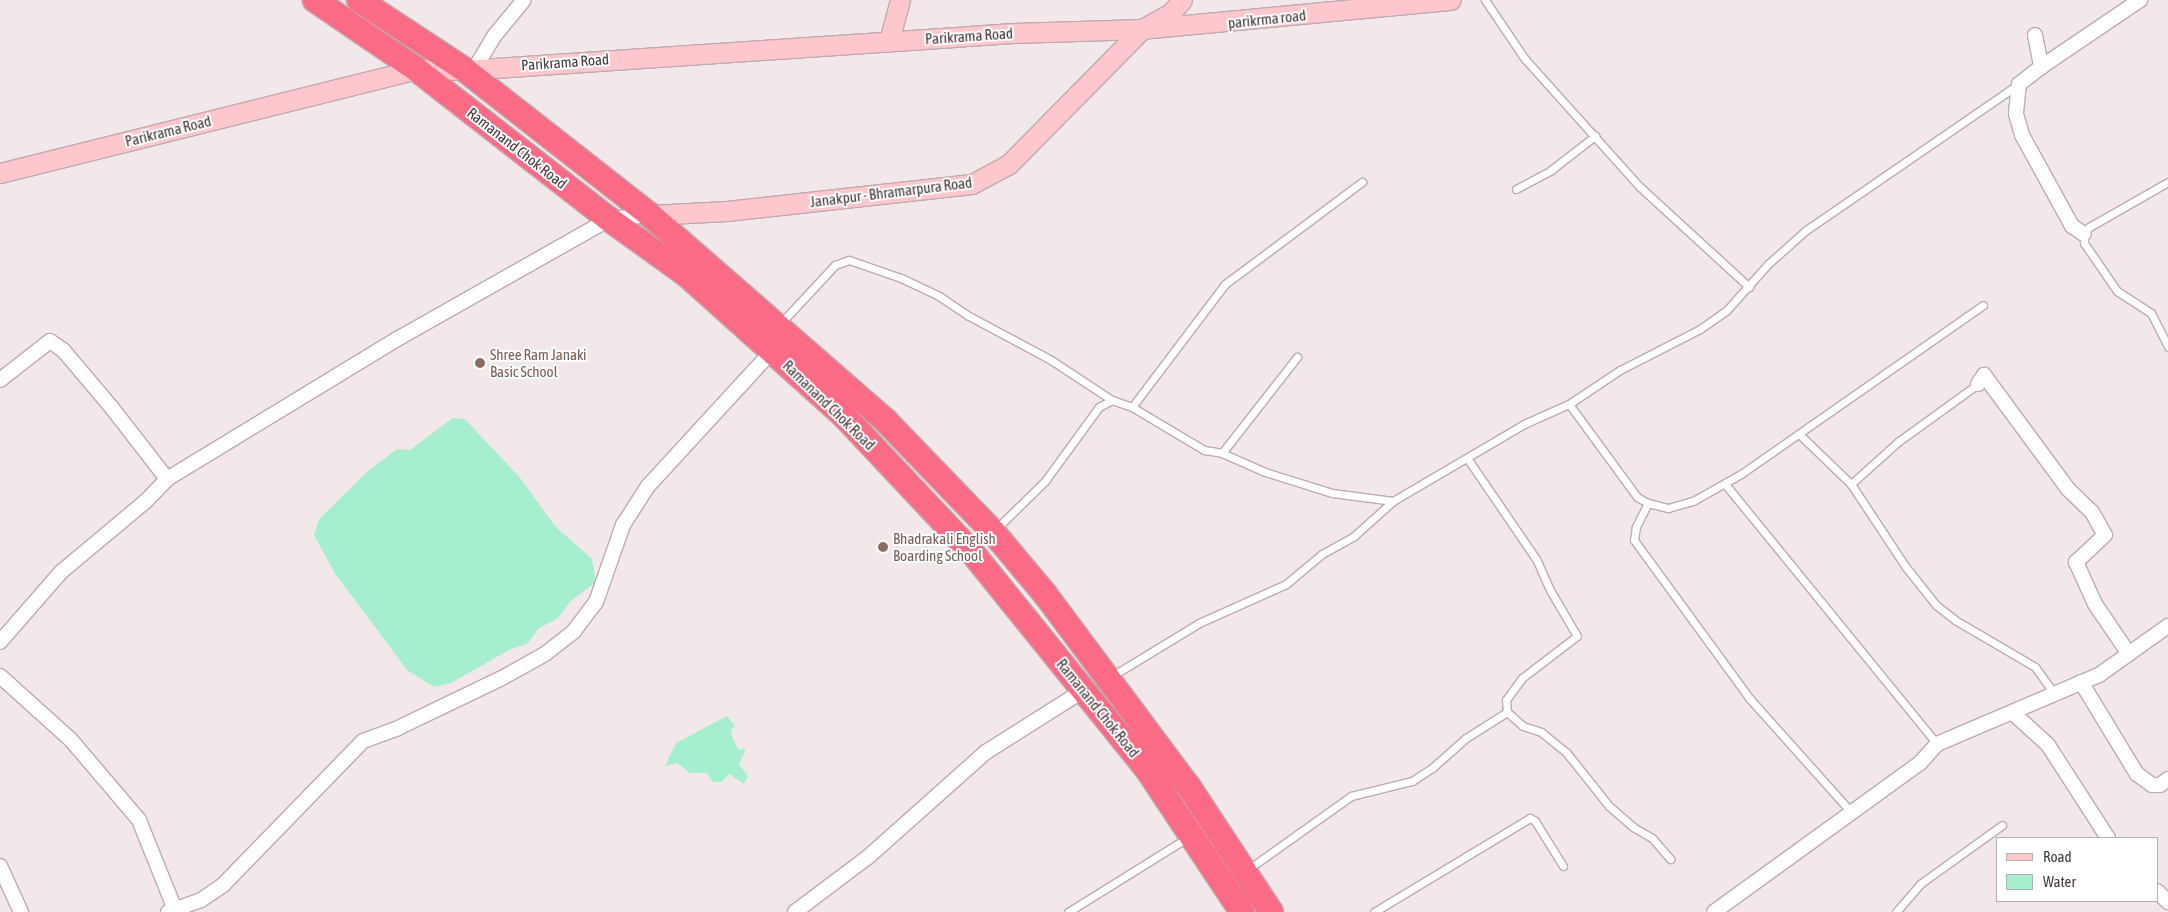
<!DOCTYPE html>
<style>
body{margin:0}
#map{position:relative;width:2168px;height:912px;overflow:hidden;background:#f3e8e9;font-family:"Asap Condensed",sans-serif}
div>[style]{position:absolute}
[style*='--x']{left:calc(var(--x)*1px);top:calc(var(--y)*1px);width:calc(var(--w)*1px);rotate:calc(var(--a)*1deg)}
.water>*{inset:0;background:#a5efce}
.roads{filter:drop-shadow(1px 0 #bfaaae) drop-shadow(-1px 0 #bfaaae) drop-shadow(0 1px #bfaaae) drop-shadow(0 -1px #bfaaae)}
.lane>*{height:7px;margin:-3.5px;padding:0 3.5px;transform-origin:3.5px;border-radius:3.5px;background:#fff}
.street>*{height:14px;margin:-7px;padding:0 7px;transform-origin:7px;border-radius:7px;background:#fff}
.secondary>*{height:19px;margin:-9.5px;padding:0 9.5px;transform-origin:9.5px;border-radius:9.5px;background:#fdc7cd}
.highway>*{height:24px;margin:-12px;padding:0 12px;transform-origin:12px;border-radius:12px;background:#fb6b86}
.dots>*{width:14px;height:14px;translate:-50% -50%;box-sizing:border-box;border:2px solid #fff;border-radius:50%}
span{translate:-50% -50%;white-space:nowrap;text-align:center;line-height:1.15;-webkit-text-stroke:4px #fff;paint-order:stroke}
.street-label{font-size:15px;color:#47363a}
.education-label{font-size:15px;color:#785e54}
.left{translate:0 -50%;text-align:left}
.legend{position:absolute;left:1996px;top:837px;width:162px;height:65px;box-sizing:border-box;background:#fff;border:1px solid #b5afb0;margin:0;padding:6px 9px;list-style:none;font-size:15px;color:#47363a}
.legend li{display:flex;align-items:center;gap:10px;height:25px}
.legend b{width:25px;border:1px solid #b5afb0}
</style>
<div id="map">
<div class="water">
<i style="clip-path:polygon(453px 418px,465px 419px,521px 479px,555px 526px,592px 559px,596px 582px,571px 601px,557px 619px,539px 628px,527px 644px,511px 649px,451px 683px,434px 687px,407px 670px,334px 572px,314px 535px,319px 519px,368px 471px,397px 449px,410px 450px)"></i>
<i style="clip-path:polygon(727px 716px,735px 726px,731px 730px,733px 740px,739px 750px,746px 748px,739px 764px,748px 776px,744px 784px,729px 774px,722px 782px,713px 782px,707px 773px,690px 773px,677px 763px,665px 766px,676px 743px)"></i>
</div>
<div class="roads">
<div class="lane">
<i style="--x:1485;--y:0;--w:71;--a:55.9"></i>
<i style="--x:1525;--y:59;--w:172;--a:48.1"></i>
<i style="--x:1640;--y:187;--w:148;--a:42.5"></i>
<i style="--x:2168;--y:182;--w:91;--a:150.3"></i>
<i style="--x:2089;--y:227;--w:9;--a:126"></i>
<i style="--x:2084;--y:234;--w:9;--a:90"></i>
<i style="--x:2084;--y:243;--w:58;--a:55.5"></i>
<i style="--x:2117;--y:291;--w:40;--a:32.9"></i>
<i style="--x:2151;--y:313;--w:38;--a:63"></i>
<i style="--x:1516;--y:189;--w:40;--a:-28"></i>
<i style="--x:1551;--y:170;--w:56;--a:-37.7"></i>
<i style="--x:780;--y:324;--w:81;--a:-47"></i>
<i style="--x:835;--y:265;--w:15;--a:-20"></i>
<i style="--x:849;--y:260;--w:55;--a:19.1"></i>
<i style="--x:901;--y:278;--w:42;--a:25.3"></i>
<i style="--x:939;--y:296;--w:36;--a:34"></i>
<i style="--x:969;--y:316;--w:93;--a:28.2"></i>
<i style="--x:1051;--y:360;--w:73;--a:33.3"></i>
<i style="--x:1569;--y:404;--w:61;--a:-33.7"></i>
<i style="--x:1620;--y:370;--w:90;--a:-27.1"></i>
<i style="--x:1700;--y:329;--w:32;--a:-35"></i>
<i style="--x:1726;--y:311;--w:63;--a:-48.2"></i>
<i style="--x:1768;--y:264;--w:50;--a:-41.7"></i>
<i style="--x:1805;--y:231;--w:260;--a:-34.5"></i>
<i style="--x:1132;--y:407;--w:154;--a:-52.9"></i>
<i style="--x:1225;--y:284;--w:171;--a:-36.7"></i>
<i style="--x:1799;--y:434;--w:72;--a:43.9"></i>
<i style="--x:1851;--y:484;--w:98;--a:56.6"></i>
<i style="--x:1905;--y:566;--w:50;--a:51.5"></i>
<i style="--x:1936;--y:605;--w:24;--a:38"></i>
<i style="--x:1955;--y:620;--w:93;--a:30.4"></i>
<i style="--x:2035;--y:667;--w:32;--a:54"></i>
<i style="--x:1222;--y:453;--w:47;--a:23.8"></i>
<i style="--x:1265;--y:472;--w:70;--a:17.4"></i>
<i style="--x:1332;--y:493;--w:62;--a:7.5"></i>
<i style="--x:1725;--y:484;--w:335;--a:50.8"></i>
<i style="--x:1851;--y:484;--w:64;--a:-41.9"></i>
<i style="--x:1899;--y:441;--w:97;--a:-35.8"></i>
<i style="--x:1648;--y:503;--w:27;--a:117"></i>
<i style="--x:1636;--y:527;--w:13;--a:99"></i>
<i style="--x:1634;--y:540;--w:197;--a:53.9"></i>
<i style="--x:1750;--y:699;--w:153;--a:48.2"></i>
<i style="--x:995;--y:530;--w:70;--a:-44.4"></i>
<i style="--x:1045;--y:481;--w:92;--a:-53.9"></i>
<i style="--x:1099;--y:407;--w:15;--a:-28"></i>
<i style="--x:1112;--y:400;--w:21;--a:19"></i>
<i style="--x:1132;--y:407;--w:84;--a:30.8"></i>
<i style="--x:1204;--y:450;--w:18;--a:9"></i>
<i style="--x:1222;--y:453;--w:122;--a:-52"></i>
<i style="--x:1112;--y:676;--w:102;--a:-31.3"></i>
<i style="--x:1199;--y:623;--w:95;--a:-24.1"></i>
<i style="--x:1286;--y:584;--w:47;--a:-39.8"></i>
<i style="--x:1322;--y:554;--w:37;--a:-29"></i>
<i style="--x:1354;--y:536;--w:52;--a:-41.9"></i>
<i style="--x:1393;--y:501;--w:152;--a:-30.4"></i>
<i style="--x:1524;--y:424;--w:49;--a:-24"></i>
<i style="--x:1569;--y:404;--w:115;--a:53.8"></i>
<i style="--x:1637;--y:497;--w:13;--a:29"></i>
<i style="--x:1648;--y:503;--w:21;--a:14"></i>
<i style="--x:1668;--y:508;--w:26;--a:-16"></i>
<i style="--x:1693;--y:501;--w:55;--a:-29.4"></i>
<i style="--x:1741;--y:474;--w:295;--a:-34.9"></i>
<i style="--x:1507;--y:712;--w:21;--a:41"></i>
<i style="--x:1523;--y:726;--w:19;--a:18"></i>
<i style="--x:1541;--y:732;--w:32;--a:39"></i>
<i style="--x:1566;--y:752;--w:69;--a:51.5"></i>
<i style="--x:1609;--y:806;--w:32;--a:41"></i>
<i style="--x:1633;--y:827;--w:22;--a:30"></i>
<i style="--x:1652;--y:838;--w:28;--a:49"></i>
<i style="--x:1247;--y:870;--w:128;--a:-35.4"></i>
<i style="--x:1351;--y:796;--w:63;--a:-13.8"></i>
<i style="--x:1412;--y:781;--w:24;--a:-33"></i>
<i style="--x:1432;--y:768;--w:45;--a:-41.4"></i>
<i style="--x:1466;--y:738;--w:49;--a:-32.4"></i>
<i style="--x:1507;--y:712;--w:12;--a:-95"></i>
<i style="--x:1506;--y:700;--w:27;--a:-54"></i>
<i style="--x:1522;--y:678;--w:69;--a:-37.4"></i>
<i style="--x:1577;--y:636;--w:53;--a:-120.4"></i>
<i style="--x:1550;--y:590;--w:34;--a:-114"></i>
<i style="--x:1536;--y:559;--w:122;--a:-124.3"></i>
<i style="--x:1068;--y:912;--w:140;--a:-31.9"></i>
<i style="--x:1374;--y:912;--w:182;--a:-31.1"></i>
<i style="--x:1530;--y:818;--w:6;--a:31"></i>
<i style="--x:1535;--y:821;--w:53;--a:58.1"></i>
<i style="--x:1896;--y:912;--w:37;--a:-49"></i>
<i style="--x:1920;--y:884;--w:101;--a:-35.7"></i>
</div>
<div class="street">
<i style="--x:2035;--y:35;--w:33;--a:79"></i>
<i style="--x:2041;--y:67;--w:28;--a:142"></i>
<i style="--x:2019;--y:84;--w:30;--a:96"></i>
<i style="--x:2016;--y:114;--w:22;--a:74"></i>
<i style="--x:2022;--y:135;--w:104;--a:61.2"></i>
<i style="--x:2072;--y:226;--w:14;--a:34"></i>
<i style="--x:2041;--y:67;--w:120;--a:-34.1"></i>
<i style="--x:475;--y:68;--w:39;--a:-59"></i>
<i style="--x:495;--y:35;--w:45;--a:-50.4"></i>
<i style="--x:0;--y:380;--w:63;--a:-38"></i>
<i style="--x:50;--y:341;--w:16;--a:35"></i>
<i style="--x:63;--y:350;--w:76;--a:49.8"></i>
<i style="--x:112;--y:408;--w:90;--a:52.2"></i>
<i style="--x:1978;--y:384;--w:11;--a:-56"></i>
<i style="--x:1984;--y:375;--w:142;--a:53.6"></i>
<i style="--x:2068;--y:489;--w:33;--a:44"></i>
<i style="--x:2092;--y:512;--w:26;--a:61"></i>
<i style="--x:2105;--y:535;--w:40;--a:137"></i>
<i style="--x:2076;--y:562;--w:46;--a:65.7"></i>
<i style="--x:2095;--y:604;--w:60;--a:55.8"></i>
<i style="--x:0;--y:642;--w:93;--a:-48.9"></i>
<i style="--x:61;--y:572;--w:111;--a:-39.9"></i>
<i style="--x:146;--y:501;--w:30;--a:-46"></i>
<i style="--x:167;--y:479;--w:271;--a:-31.3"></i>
<i style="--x:399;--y:338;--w:241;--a:-29.5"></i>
<i style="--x:609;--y:219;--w:41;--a:-5.6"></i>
<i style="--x:0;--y:676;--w:96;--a:42"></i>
<i style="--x:71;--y:740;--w:105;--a:49.6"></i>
<i style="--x:139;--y:820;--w:99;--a:68.1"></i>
<i style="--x:2081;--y:682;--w:108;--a:58.7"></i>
<i style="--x:2137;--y:774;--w:19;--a:36"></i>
<i style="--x:2152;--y:785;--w:8;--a:0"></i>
<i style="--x:2160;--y:785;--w:10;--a:-37"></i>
<i style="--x:2013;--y:713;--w:47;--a:42.4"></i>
<i style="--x:2048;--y:745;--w:111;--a:57.2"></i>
<i style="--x:0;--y:866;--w:51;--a:65.5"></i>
<i style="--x:2157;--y:891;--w:16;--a:45"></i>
<i style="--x:168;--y:912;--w:35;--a:-20"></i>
<i style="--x:201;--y:900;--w:27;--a:-34"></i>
<i style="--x:223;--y:885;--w:201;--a:-45.8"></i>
<i style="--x:363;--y:741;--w:37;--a:-20"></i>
<i style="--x:398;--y:728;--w:115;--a:-25.7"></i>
<i style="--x:502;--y:678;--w:49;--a:-29.2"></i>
<i style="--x:545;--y:654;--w:37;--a:-38"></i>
<i style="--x:574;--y:631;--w:36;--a:-53"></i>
<i style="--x:596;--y:602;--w:82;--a:-70.7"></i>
<i style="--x:623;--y:525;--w:46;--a:-57.3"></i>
<i style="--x:648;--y:486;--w:189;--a:-47.4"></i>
<i style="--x:795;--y:912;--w:91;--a:-37"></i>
<i style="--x:868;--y:857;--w:158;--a:-41.7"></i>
<i style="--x:986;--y:752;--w:116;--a:-32.3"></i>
<i style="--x:1714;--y:912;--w:254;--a:-35.9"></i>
<i style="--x:1920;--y:763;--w:25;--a:-48"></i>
<i style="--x:1937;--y:744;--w:176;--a:-23.1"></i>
<i style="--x:2099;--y:675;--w:85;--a:-35.4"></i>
</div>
<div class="secondary">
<i style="--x:889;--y:41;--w:42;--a:-75"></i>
<i style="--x:0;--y:173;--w:429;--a:-14"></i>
<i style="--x:416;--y:69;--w:49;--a:1.2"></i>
<i style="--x:465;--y:70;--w:549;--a:-3.86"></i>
<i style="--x:1013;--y:33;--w:129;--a:-1.8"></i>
<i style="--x:1142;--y:29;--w:310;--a:-5.4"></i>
<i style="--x:650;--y:215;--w:77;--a:-3"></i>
<i style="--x:727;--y:211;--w:246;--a:-6.3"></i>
<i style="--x:972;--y:184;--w:42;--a:-28.4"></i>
<i style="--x:1009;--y:164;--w:190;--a:-45.4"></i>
<i style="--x:1142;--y:29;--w:33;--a:-29"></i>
<i style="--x:1171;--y:13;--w:17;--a:-50"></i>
</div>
<div class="highway">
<i style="--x:315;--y:0;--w:122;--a:34.3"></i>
<i style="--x:416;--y:69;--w:244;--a:37.9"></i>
<i style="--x:609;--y:219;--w:96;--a:35.7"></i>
<i style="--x:687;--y:275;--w:212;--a:41.9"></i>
<i style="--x:845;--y:417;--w:184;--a:46.8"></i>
<i style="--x:971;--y:551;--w:280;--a:51.1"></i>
<i style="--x:1147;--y:769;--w:172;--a:56.4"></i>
<i style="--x:359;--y:0;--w:127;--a:33.4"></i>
<i style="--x:465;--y:70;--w:235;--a:38.1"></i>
<i style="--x:650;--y:215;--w:312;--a:41.1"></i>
<i style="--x:885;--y:420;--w:156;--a:46"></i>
<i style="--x:993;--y:532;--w:81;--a:50"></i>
<i style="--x:1045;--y:594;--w:241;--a:53.3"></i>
<i style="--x:1189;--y:787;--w:149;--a:56.7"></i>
</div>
</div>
<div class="dots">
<i style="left:480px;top:363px;background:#8d6e63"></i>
<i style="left:883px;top:547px;background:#8d6e63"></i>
</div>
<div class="street-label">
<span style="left:1267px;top:19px;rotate:-6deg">parikrma road</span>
<span style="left:969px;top:36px;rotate:-4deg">Parikrama Road</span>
<span style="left:565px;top:62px;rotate:-4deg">Parikrama Road</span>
<span style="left:168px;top:131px;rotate:-14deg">Parikrama Road</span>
<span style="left:517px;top:148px;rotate:38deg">Ramanand Chok Road</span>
<span style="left:891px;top:192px;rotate:-7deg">Janakpur - Bhramarpura Road</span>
<span style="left:829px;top:405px;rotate:44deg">Ramanand Chok Road</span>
<span style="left:1098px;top:708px;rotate:51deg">Ramanand Chok Road</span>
</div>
<div class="education-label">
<span class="left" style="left:490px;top:363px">Shree Ram Janaki<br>Basic School</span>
<span class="left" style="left:893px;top:547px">Bhadrakali English<br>Boarding School</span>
</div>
<ul class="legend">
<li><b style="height:6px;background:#fdc7cd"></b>Road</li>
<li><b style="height:14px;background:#a5efce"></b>Water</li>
</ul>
</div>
